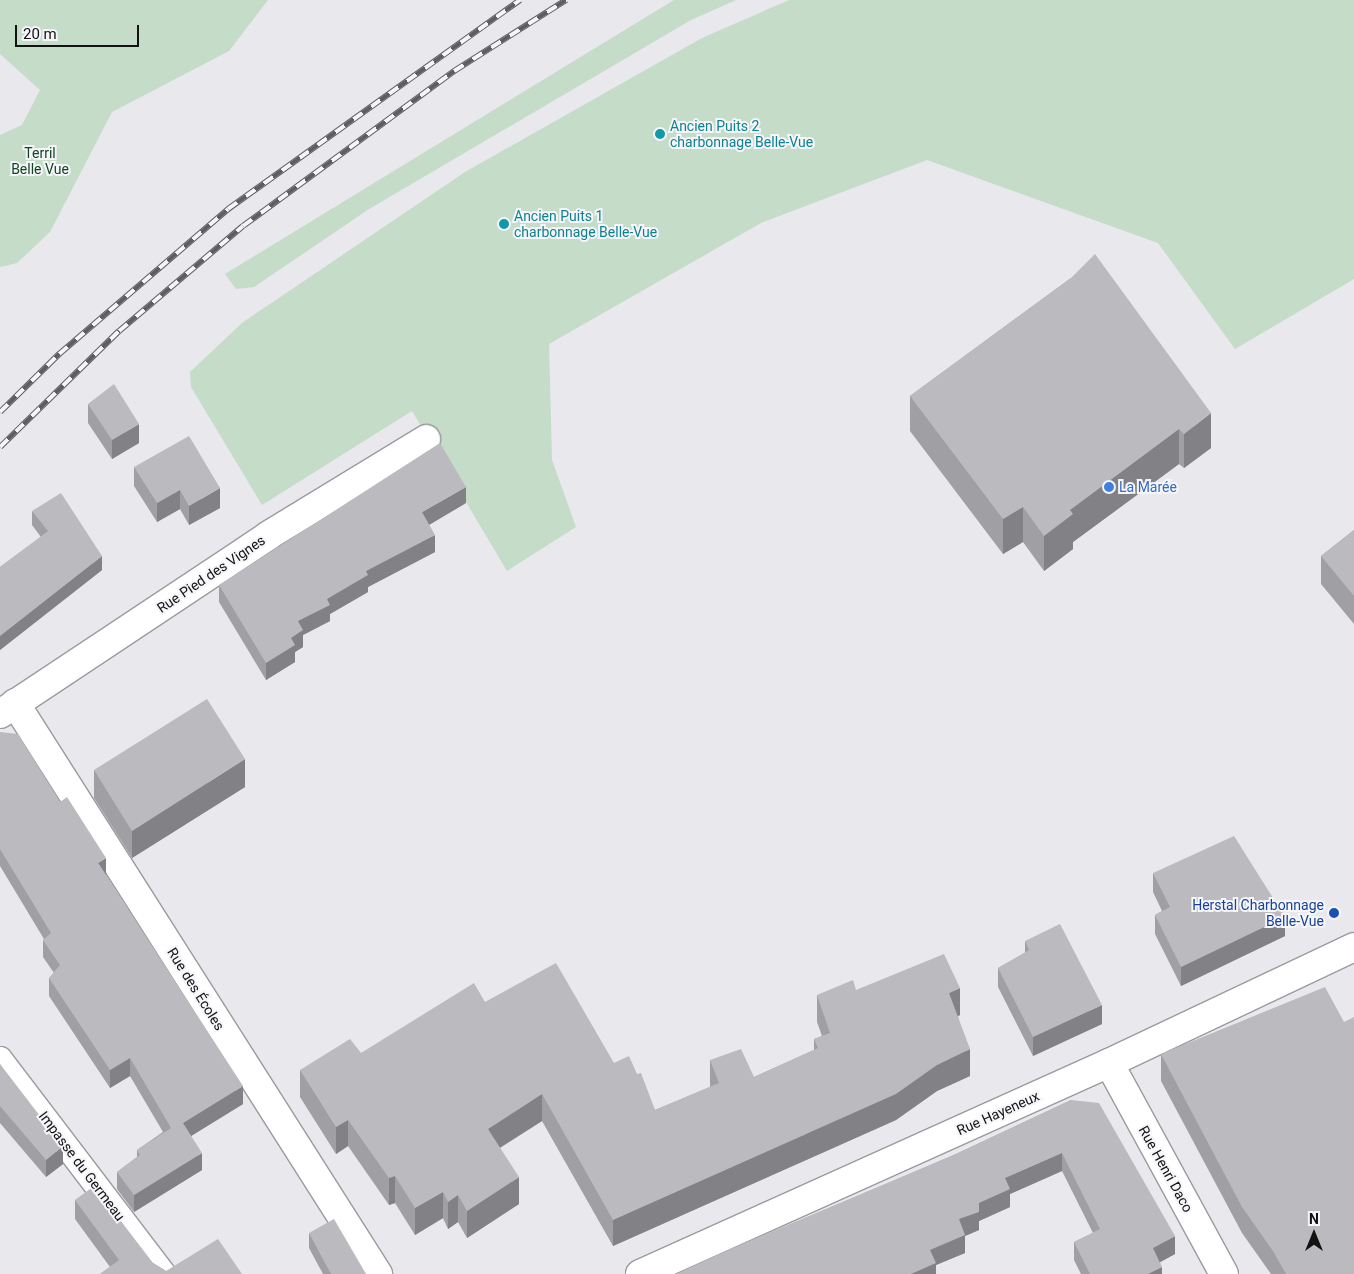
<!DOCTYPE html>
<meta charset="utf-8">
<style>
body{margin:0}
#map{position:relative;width:1354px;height:1274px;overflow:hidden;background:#e8e8ed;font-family:Roboto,sans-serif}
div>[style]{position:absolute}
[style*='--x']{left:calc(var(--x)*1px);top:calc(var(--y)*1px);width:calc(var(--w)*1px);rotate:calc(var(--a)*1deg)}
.green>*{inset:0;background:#c4dcc8}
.roads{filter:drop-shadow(1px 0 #9a9a9f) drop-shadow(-1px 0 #9a9a9f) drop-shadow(0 1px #9a9a9f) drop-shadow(0 -1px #9a9a9f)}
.service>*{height:24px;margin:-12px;padding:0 12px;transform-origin:12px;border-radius:12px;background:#fff}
.minor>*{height:28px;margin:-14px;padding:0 14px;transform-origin:14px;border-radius:14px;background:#fff}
.tertiary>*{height:28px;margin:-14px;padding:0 14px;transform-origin:14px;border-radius:14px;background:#fff}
.rail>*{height:5.5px;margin-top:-2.75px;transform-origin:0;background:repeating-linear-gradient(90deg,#f5f5fa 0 11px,#5e5e61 0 22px);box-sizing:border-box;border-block:1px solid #5e5e61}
.wall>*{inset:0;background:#a0a0a4}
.shaded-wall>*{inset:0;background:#828286}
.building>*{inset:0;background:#bababf}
.dots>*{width:14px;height:14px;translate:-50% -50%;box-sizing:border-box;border:2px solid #f5f5fa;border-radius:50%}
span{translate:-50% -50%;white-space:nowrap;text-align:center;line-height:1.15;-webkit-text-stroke:4px #f5f5fa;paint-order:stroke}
.culture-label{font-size:14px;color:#0d838f}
.left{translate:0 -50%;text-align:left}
.park-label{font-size:14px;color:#124421}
.shop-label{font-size:14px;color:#366cbe}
.street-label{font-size:14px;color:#121213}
.transit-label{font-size:14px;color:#164399}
.right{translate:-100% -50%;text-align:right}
.north{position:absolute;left:1289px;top:1209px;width:50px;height:50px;-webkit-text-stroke:4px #f5f5fa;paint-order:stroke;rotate:0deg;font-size:14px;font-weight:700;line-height:20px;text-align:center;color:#121213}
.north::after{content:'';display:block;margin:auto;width:18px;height:22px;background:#121213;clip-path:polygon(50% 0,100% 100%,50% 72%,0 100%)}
.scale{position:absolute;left:15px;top:25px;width:124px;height:22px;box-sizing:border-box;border:2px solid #121213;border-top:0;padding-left:6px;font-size:15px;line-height:18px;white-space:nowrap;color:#121213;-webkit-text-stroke:4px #f5f5fa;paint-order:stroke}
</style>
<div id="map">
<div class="green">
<i style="clip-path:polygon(0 0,268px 0,229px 51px,112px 112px,50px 232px,17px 263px,0 267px,0 135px,22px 125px,40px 90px,0 54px)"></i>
<i style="clip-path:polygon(674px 0,736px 0,691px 20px,369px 209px,254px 287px,236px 289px,225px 274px)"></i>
<i style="clip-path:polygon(789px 0,1354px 0,1354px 279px,1235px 349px,1158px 243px,927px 160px,761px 223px,549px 344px,552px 460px,576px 527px,507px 571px,412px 411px,262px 505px,191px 387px,190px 372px,242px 323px,465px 172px,702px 38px)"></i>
</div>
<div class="roads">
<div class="service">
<i style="--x:0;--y:1059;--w:270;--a:52.7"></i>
</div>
<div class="minor">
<i style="--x:15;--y:703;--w:677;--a:57.55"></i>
<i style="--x:0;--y:714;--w:323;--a:-33.6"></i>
<i style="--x:269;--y:535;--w:184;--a:-31.4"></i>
<i style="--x:1109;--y:1063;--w:240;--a:61.4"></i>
</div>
<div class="tertiary">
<i style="--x:640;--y:1274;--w:514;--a:-24.22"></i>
<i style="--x:1109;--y:1063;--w:271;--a:-25.3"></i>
</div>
</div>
<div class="rail">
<i style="--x:0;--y:412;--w:83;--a:-44.5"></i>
<i style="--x:59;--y:354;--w:223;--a:-40.6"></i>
<i style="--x:228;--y:209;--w:359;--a:-35.6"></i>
<i style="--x:0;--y:447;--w:166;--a:-44.3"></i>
<i style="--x:119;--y:331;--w:162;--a:-40.3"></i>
<i style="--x:243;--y:226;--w:262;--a:-36.3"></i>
<i style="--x:454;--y:71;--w:133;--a:-32.4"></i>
</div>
<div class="wall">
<i style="clip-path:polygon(1071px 278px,1211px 448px,1184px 468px,1179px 464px,1073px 542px,1073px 549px,1044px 571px,1023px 542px,1003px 554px,910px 431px,910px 396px)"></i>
<i style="clip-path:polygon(88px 404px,139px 443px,112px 459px,88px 423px)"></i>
<i style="clip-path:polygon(134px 467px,220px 508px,189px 525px,180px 509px,157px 522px,134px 486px)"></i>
<i style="clip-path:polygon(466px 503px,429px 525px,435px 552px,368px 587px,368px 592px,330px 614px,330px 621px,303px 635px,303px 647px,295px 652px,295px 662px,266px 680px,219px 602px,219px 585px)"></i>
<i style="clip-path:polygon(32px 511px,102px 570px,0 650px,0 567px,41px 537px,32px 525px)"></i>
<i style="clip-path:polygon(1354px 530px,1354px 624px,1321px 584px,1321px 556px)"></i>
<i style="clip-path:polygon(0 732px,106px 875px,243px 1104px,191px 1136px,202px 1170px,134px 1212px,117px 1189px,117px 1172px,137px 1157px,137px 1150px,163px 1132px,130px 1076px,110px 1088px,49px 996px,49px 978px,54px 973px,43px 957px,43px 940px,44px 939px,0 866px)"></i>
<i style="clip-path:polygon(94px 770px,245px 787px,132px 858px,94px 798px)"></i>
<i style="clip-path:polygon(1153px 873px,1285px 936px,1181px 986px,1155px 934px,1155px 915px,1162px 911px,1153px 892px)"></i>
<i style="clip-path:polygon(1025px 941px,1102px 1024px,1033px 1056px,998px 987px,998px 968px,1025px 953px)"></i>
<i style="clip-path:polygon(856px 990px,960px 1015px,958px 1016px,970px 1076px,937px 1091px,896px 1120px,613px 1246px,542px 1121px,500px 1148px,519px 1204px,467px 1238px,458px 1222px,448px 1229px,443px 1218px,415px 1235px,395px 1203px,389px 1205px,348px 1146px,336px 1154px,300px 1097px,300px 1070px,361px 1053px,485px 1002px,614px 1063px,637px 1074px,655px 1110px,710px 1087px,710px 1060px,754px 1077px,814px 1050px,814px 1039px,822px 1036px,817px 1022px,817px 995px)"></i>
<i style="clip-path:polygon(1344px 1022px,1354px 1274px,1271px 1274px,1242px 1233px,1161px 1081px,1161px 1054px)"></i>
<i style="clip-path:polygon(0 1064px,63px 1164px,46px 1177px,0 1123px)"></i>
<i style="clip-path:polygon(1071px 1100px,1175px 1254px,1160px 1262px,1162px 1274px,1081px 1274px,1074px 1260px,1074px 1242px,1093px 1233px,1062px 1171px,1010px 1194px,1010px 1207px,979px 1221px,979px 1230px,965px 1236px,965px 1253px,936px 1265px,936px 1274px,676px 1274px,956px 1154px)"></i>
<i style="clip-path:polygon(75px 1200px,153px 1263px,166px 1271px,100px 1274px,110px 1267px,75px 1219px)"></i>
<i style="clip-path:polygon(309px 1233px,366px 1274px,323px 1274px,309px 1248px)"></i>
</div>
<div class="shaded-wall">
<i style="clip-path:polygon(1211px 413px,1211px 448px,1184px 468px,1184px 434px)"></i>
<i style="clip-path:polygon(139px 424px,139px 443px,112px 459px,112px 440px)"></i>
<i style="clip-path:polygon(1179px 429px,1179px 464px,1073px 542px,1073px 549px,1044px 571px,1044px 536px,1070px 510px)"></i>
<i style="clip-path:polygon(466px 487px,466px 503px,422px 529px,422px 512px)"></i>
<i style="clip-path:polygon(220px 488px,220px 508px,189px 525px,189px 506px)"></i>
<i style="clip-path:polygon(180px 490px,180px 509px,157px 522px,157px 503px)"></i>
<i style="clip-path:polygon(1023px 507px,1023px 542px,1003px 554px,1003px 519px)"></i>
<i style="clip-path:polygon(435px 535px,435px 552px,368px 587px,368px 592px,330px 614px,330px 621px,303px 635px,303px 647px,295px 652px,295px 662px,266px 680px,266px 663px,291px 638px,298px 621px,327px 599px,366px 571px)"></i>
<i style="clip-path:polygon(102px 556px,102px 570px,0 650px,0 636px)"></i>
<i style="clip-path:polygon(245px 759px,245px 787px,132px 858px,132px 831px)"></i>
<i style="clip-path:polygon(106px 858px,106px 875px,98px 863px)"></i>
<i style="clip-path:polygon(1285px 917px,1285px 936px,1181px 986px,1181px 967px)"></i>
<i style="clip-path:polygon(960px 988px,960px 1015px,949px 1020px,949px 993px)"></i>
<i style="clip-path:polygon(1102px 1005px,1102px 1024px,1033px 1056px,1033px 1037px)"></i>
<i style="clip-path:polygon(970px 1049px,970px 1076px,937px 1091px,896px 1120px,613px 1246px,613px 1220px)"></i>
<i style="clip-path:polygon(130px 1058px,130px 1076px,110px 1088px,110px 1070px)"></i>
<i style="clip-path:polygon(243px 1086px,243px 1104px,183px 1141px,183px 1123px)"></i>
<i style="clip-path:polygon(542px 1094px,542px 1121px,488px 1155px,488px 1129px)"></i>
<i style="clip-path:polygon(348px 1120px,348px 1146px,336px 1154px,336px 1127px)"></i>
<i style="clip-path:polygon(63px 1146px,63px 1164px,46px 1177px,46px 1160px)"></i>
<i style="clip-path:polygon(202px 1153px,202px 1170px,134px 1212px,134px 1195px)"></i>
<i style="clip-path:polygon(1062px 1153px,1062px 1171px,1010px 1194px,1010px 1207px,979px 1221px,979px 1230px,965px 1236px,965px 1253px,936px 1265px,936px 1274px,910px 1274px,930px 1250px,959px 1219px,979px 1203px,1005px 1178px)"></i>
<i style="clip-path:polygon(395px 1176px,395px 1203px,389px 1205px,389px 1178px)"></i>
<i style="clip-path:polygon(519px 1177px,519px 1204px,467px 1238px,467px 1211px)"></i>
<i style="clip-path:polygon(443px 1192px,443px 1218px,415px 1235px,415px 1208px)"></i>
<i style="clip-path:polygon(458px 1195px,458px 1222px,448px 1229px,448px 1202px)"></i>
<i style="clip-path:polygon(1175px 1236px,1175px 1254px,1153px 1266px,1153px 1248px)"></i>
<i style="clip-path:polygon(1162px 1267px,1162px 1274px,1148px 1274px)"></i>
</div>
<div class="building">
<i style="clip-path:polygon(1095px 254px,1211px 413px,1184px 434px,1179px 429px,1070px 510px,1073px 514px,1044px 536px,1023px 507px,1003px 519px,910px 396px,1071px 278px)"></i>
<i style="clip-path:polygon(114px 384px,139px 424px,112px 440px,88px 404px)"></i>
<i style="clip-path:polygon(189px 436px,220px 488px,189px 506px,180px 490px,157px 503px,134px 467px)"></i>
<i style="clip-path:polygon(440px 443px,466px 487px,422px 512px,435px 535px,366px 571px,368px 575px,327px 599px,330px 605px,298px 621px,303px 630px,291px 638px,295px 645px,266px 663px,219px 585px)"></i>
<i style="clip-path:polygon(61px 493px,102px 556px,0 636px,0 567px,48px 531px,32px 511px)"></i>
<i style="clip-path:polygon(1354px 530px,1354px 596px,1321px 556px)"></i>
<i style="clip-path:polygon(207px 699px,245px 759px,132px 831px,94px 770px)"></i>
<i style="clip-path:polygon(0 732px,18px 734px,60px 802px,67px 797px,106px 858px,98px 863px,243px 1086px,183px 1123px,202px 1153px,134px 1195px,117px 1172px,140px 1155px,137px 1150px,171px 1128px,130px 1058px,110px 1070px,49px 978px,60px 965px,43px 940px,51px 933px,0 849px)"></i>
<i style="clip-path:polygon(1234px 836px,1285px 917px,1181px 967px,1155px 915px,1170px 907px,1153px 873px)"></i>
<i style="clip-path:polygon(1060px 924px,1102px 1005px,1033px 1037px,998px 968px,1029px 950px,1025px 941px)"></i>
<i style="clip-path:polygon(944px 954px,960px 988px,949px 993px,970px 1049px,937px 1065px,896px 1094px,613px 1220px,542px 1094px,488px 1129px,519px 1177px,467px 1211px,458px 1195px,448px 1202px,443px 1192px,415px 1208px,395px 1176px,389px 1178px,348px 1120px,336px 1127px,300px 1070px,350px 1039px,361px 1053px,474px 983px,485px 1002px,556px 963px,614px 1063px,629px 1056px,637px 1074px,641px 1073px,655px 1110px,719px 1083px,710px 1060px,741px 1049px,754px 1077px,818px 1048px,814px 1039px,830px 1033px,817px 995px,853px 980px,856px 990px)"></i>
<i style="clip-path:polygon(1325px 987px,1344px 1022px,1354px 1017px,1354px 1274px,1286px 1274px,1273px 1251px,1242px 1207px,1161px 1054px)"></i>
<i style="clip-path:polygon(0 1064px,63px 1146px,46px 1160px,0 1106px)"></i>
<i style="clip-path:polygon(1071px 1100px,1099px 1103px,1175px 1236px,1153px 1248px,1162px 1267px,1148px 1274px,1090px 1274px,1074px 1242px,1100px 1229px,1062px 1153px,1005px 1178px,1010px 1189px,979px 1203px,979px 1212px,959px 1219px,965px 1235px,930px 1250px,936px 1263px,911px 1274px,676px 1274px,733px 1248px,956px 1154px)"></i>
<i style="clip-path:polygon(94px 1186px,153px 1263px,166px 1271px,218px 1239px,242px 1274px,100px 1274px,119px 1260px,75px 1200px)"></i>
<i style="clip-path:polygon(334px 1219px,366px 1274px,331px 1274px,309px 1233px)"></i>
</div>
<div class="dots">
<i style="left:660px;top:134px;background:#0f9aa8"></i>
<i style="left:504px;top:224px;background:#0f9aa8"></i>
<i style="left:1109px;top:487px;background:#3f7fe0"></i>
<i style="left:1334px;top:913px;background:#1a4fb4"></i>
</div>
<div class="culture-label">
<span class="left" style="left:670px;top:134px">Ancien Puits 2<br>charbonnage Belle-Vue</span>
<span class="left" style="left:514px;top:224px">Ancien Puits 1<br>charbonnage Belle-Vue</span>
</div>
<div class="park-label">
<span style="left:40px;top:161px">Terril<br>Belle Vue</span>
</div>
<div class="shop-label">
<span class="left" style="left:1119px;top:487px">La Marée</span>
</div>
<div class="street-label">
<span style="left:211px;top:574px;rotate:-34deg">Rue Pied des Vignes</span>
<span style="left:196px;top:989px;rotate:58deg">Rue des Écoles</span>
<span style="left:998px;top:1113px;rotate:-24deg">Rue Hayeneux</span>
<span style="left:82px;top:1166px;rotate:53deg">Impasse du Germeau</span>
<span style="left:1166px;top:1169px;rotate:61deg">Rue Henri Daco</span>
</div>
<div class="transit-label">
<span class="right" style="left:1324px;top:913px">Herstal Charbonnage<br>Belle-Vue</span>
</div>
<div class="north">N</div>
<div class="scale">20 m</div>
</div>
